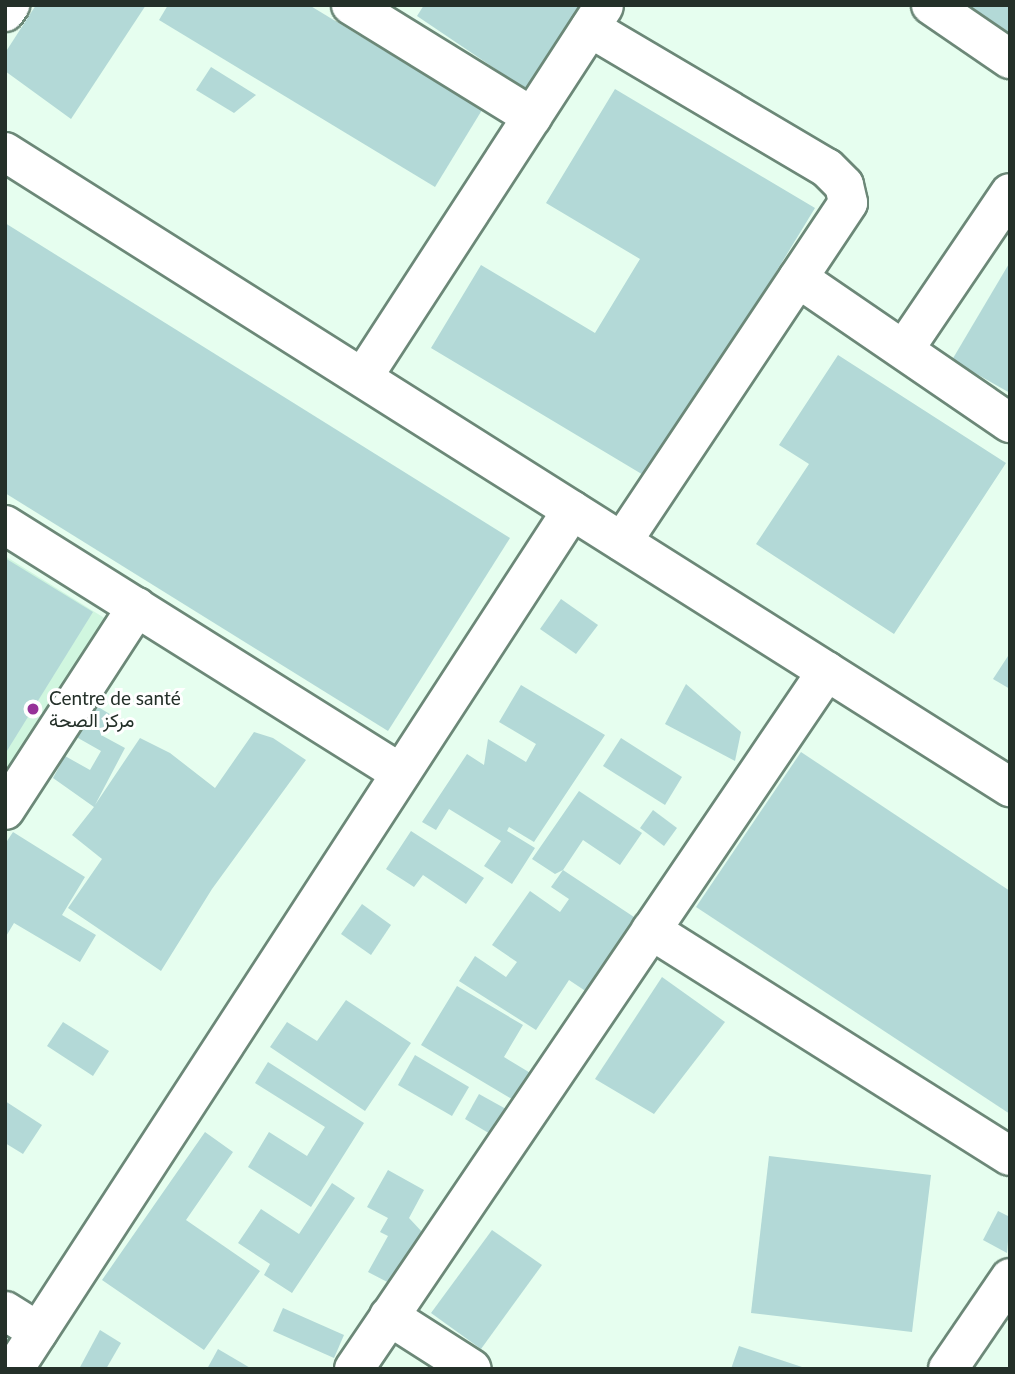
<!DOCTYPE html>
<meta charset="utf-8">
<style>
body{margin:0}
#map{position:relative;width:1015px;height:1374px;overflow:hidden;background:#e6feef;font-family:Lato,Vazirmatn,sans-serif}
div>[style]{position:absolute}
[style*='--x']{left:calc(var(--x)*1px);top:calc(var(--y)*1px);width:calc(var(--w)*1px);rotate:calc(var(--a)*1deg)}
.built>*{inset:0;background:#d0f6df}
.building>*{inset:0;background:#b3d9d7}
.roads{filter:drop-shadow(2px 0 #6c8878) drop-shadow(-2px 0 #6c8878) drop-shadow(0 2px #6c8878) drop-shadow(0 -2px #6c8878)}
.minor>*{height:38px;margin:-19px;padding:0 19px;transform-origin:19px;border-radius:19px;background:#fff}
.dots>*{width:19px;height:19px;translate:-50% -50%;box-sizing:border-box;border:4px solid #fff;border-radius:50%}
span{translate:-50% -50%;white-space:nowrap;text-align:center;line-height:1.15;-webkit-text-stroke:6px #fff;paint-order:stroke}
.poi-label{font-size:19px;color:#243029}
.left{translate:0 -50%;text-align:left}
.frame{position:absolute;inset:0;border:7px solid #243029;pointer-events:none}
</style>
<div id="map">
<div class="built">
<i style="clip-path:polygon(5px 556px,114px 624px,5px 793px)"></i>
</div>
<div class="building">
<i style="clip-path:polygon(36px 5px,146px 5px,71px 119px,5px 71px,5px 53px)"></i>
<i style="clip-path:polygon(168px 5px,309px 5px,482px 110px,435px 187px,159px 20px)"></i>
<i style="clip-path:polygon(424px 5px,582px 5px,525px 89px,417px 16px)"></i>
<i style="clip-path:polygon(960px 5px,1010px 5px,1010px 44px)"></i>
<i style="clip-path:polygon(211px 67px,256px 95px,234px 113px,196px 90px)"></i>
<i style="clip-path:polygon(615px 89px,815px 208px,650px 479px,431px 348px,481px 265px,595px 333px,640px 259px,546px 203px)"></i>
<i style="clip-path:polygon(5px 223px,510px 538px,388px 731px,5px 493px)"></i>
<i style="clip-path:polygon(1010px 262px,1010px 393px,952px 360px)"></i>
<i style="clip-path:polygon(838px 355px,1006px 463px,894px 634px,756px 544px,809px 464px,779px 445px)"></i>
<i style="clip-path:polygon(5px 558px,93px 612px,5px 754px)"></i>
<i style="clip-path:polygon(561px 599px,598px 625px,576px 654px,540px 629px)"></i>
<i style="clip-path:polygon(1010px 653px,1010px 689px,993px 679px)"></i>
<i style="clip-path:polygon(686px 684px,741px 732px,735px 761px,665px 724px)"></i>
<i style="clip-path:polygon(521px 685px,605px 735px,534px 842px,509px 827px,507px 831px,535px 848px,512px 884px,484px 866px,501px 841px,449px 809px,436px 830px,422px 822px,467px 754px,484px 765px,488px 739px,526px 762px,536px 744px,499px 722px)"></i>
<i style="clip-path:polygon(90px 702px,113px 716px,101px 735px,125px 748px,95px 805px,140px 738px,170px 753px,215px 788px,254px 732px,273px 738px,306px 760px,212px 889px,161px 971px,68px 908px,102px 859px,72px 835px,94px 807px,53px 778px,65px 756px,90px 770px,101px 751px,71px 734px)"></i>
<i style="clip-path:polygon(621px 738px,682px 777px,665px 805px,603px 766px)"></i>
<i style="clip-path:polygon(801px 752px,1010px 891px,1010px 1114px,696px 907px)"></i>
<i style="clip-path:polygon(579px 791px,642px 833px,620px 865px,583px 840px,563px 870px,637px 919px,587px 992px,569px 980px,536px 1030px,459px 981px,475px 956px,506px 977px,517px 962px,492px 945px,530px 891px,560px 912px,569px 899px,551px 887px,563px 870px,555px 874px,532px 859px)"></i>
<i style="clip-path:polygon(653px 810px,677px 828px,664px 846px,640px 828px)"></i>
<i style="clip-path:polygon(411px 831px,484px 878px,466px 904px,423px 875px,414px 887px,386px 869px)"></i>
<i style="clip-path:polygon(13px 832px,85px 877px,62px 915px,96px 935px,80px 962px,14px 923px,5px 938px,5px 844px)"></i>
<i style="clip-path:polygon(362px 904px,391px 925px,371px 955px,341px 934px)"></i>
<i style="clip-path:polygon(662px 977px,725px 1022px,654px 1114px,595px 1079px)"></i>
<i style="clip-path:polygon(457px 986px,523px 1025px,504px 1057px,532px 1074px,515px 1101px,421px 1045px)"></i>
<i style="clip-path:polygon(346px 1000px,411px 1043px,365px 1111px,270px 1047px,287px 1022px,317px 1041px)"></i>
<i style="clip-path:polygon(63px 1022px,109px 1051px,93px 1076px,47px 1046px)"></i>
<i style="clip-path:polygon(415px 1055px,469px 1087px,452px 1116px,398px 1085px)"></i>
<i style="clip-path:polygon(268px 1062px,364px 1123px,311px 1207px,248px 1167px,269px 1132px,307px 1156px,325px 1127px,255px 1083px)"></i>
<i style="clip-path:polygon(479px 1094px,506px 1109px,492px 1135px,465px 1119px)"></i>
<i style="clip-path:polygon(5px 1101px,42px 1125px,23px 1154px,5px 1143px)"></i>
<i style="clip-path:polygon(205px 1132px,233px 1152px,186px 1220px,260px 1271px,204px 1350px,102px 1280px)"></i>
<i style="clip-path:polygon(769px 1156px,931px 1175px,912px 1332px,751px 1313px)"></i>
<i style="clip-path:polygon(388px 1170px,424px 1190px,409px 1218px,424px 1234px,395px 1286px,368px 1272px,388px 1236px,380px 1232px,388px 1218px,367px 1207px)"></i>
<i style="clip-path:polygon(332px 1183px,355px 1198px,292px 1293px,264px 1275px,270px 1264px,238px 1243px,261px 1209px,299px 1234px)"></i>
<i style="clip-path:polygon(998px 1211px,1010px 1217px,1007px 1253px,983px 1240px)"></i>
<i style="clip-path:polygon(492px 1230px,542px 1265px,481px 1349px,431px 1313px)"></i>
<i style="clip-path:polygon(283px 1308px,344px 1335px,334px 1358px,273px 1331px)"></i>
<i style="clip-path:polygon(100px 1330px,121px 1343px,106px 1369px,79px 1369px)"></i>
<i style="clip-path:polygon(739px 1346px,805px 1368px,805px 1369px,731px 1369px)"></i>
<i style="clip-path:polygon(218px 1349px,252px 1369px,207px 1369px)"></i>
</div>
<div class="roads">
<div class="minor">
<i style="--x:351;--y:5;--w:213;--a:31.7"></i>
<i style="--x:931;--y:5;--w:96;--a:34.4"></i>
<i style="--x:5;--y:12;--w:9;--a:-54"></i>
<i style="--x:590;--y:28;--w:275;--a:30.6"></i>
<i style="--x:827;--y:168;--w:24;--a:45"></i>
<i style="--x:844;--y:185;--w:18;--a:77"></i>
<i style="--x:848;--y:203;--w:407;--a:123.7"></i>
<i style="--x:5;--y:152;--w:1189;--a:32.29"></i>
<i style="--x:798;--y:278;--w:257;--a:34.4"></i>
<i style="--x:905;--y:348;--w:187;--a:-55.9"></i>
<i style="--x:363;--y:377;--w:442;--a:-57"></i>
<i style="--x:5;--y:525;--w:467;--a:32.1"></i>
<i style="--x:5;--y:810;--w:242;--a:-57"></i>
<i style="--x:651;--y:930;--w:424;--a:32.2"></i>
<i style="--x:5;--y:1311;--w:39;--a:32"></i>
<i style="--x:389;--y:1316;--w:98;--a:32.6"></i>
<i style="--x:14;--y:1369;--w:1024;--a:-56.99"></i>
<i style="--x:354;--y:1369;--w:843;--a:-55.88"></i>
<i style="--x:948;--y:1369;--w:110;--a:-55.7"></i>
</div>
</div>
<div class="dots">
<i style="left:33px;top:709px;background:#963298"></i>
</div>
<div class="poi-label">
<span class="left" style="left:49px;top:709px">Centre de santé<br>مركز الصحة</span>
</div>
<div class="frame"></div>
</div>
